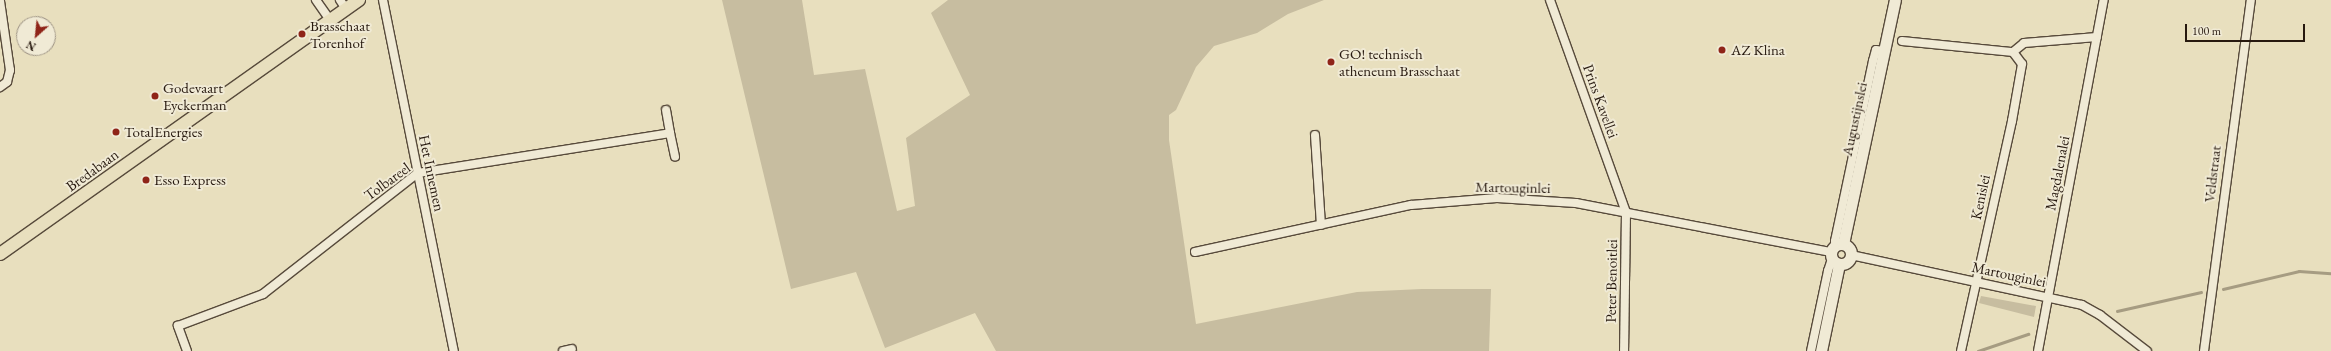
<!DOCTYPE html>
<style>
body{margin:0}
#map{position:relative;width:2331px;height:351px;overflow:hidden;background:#e8dfbe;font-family:"EB Garamond",serif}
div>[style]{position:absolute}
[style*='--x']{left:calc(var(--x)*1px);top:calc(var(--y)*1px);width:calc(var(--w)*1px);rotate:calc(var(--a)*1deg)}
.green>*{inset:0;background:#c7bda0}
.stream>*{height:2.5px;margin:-1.25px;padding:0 1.25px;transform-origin:1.25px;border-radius:1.25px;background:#a69c82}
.roads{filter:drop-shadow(1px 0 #574a3b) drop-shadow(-1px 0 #574a3b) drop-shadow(0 1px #574a3b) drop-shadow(0 -1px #574a3b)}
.street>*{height:8px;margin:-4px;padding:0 4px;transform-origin:4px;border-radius:4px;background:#f0ead5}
.secondary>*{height:11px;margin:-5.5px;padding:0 5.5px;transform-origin:5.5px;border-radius:5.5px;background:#f0ead5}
.secondary>.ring{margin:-5.5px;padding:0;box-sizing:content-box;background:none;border:11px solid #f0ead5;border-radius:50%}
.primary>*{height:12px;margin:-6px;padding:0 6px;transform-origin:6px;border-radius:6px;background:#e8dfbe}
.dots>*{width:11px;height:11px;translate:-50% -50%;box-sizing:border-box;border:2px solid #f0ead5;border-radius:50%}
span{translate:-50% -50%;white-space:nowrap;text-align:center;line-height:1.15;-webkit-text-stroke:4px #f0ead5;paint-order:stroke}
.poi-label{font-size:15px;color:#27190f}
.left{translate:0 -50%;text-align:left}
.street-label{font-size:15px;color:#27190f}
.north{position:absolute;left:16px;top:16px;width:40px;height:40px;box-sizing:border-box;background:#f0ead5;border:1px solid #a09686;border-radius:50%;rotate:207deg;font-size:11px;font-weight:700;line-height:16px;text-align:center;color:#27190f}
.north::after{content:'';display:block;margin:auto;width:14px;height:18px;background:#8f2418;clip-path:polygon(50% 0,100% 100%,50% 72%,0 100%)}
.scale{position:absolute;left:2185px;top:24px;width:120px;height:18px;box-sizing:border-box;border:2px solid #27190f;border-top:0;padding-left:5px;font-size:12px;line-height:14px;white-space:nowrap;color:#27190f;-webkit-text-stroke:3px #f0ead5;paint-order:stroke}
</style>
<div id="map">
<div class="green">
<i style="clip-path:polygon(722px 0,802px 0,814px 75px,865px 69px,897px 211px,915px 206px,906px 138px,970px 95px,931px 13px,948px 0,1324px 0,1288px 14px,1257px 33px,1214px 46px,1196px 67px,1176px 110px,1169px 115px,1169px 140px,1196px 324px,1357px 292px,1422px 289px,1491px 289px,1489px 351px,996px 351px,975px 313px,885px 348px,856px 272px,791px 289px)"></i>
<i style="clip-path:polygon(1981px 296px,2036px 306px,2034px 317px,1979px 303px)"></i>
</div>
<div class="stream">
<i style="--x:2223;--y:289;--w:78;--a:-13.3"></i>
<i style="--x:2299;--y:271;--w:32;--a:4"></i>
<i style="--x:2117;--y:311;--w:86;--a:-12.7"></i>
<i style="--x:1978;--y:351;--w:53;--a:-18.8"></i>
</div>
<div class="roads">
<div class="street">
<i style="--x:316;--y:0;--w:24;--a:55"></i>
<i style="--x:340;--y:0;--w:11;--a:56"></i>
<i style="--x:383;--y:0;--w:358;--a:78.6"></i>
<i style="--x:1550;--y:0;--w:225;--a:70.3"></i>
<i style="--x:1626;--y:212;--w:139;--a:90.8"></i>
<i style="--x:0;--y:1;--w:70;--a:81.8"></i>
<i style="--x:10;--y:70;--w:12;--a:104"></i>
<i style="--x:7;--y:82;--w:9;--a:144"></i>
<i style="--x:1902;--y:41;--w:112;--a:5.7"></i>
<i style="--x:2013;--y:52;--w:14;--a:-39"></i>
<i style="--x:2024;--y:43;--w:73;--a:-4.7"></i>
<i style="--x:666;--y:110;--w:23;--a:80"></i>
<i style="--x:1315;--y:135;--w:90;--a:86.2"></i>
<i style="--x:1836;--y:244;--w:3;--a:-108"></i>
<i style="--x:1835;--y:241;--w:184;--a:-78.1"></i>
<i style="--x:1873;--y:61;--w:11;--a:-75"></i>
<i style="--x:1876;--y:50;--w:8;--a:7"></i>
<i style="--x:1195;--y:252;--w:221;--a:-12.3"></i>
<i style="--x:1411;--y:205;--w:86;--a:-4.7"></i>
<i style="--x:1497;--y:198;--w:79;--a:3.6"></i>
<i style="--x:1576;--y:203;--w:260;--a:10.9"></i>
<i style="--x:1851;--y:255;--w:236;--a:12.2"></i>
<i style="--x:2082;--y:305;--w:21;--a:29"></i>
<i style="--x:2100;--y:315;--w:59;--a:37.5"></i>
<i style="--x:187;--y:351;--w:27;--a:-110"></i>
<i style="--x:178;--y:326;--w:91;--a:-20.6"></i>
<i style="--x:263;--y:294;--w:197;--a:-38"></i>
<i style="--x:418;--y:173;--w:255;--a:-9"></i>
<i style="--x:670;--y:133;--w:24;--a:78"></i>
<i style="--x:563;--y:351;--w:9;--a:-13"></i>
<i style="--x:1811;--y:351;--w:82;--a:-78"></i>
<i style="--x:1828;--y:271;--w:13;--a:-72"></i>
<i style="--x:1961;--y:351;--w:236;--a:-77.5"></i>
<i style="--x:2012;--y:121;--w:58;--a:-80"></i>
<i style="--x:2022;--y:64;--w:15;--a:-127"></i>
<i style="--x:2038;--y:351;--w:357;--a:-79.4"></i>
<i style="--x:2204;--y:351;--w:354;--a:-82.4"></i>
</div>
<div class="secondary">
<i class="ring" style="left:1831px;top:244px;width:9px;height:9px"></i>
<i style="--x:1843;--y:244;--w:249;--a:-78"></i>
<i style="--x:1821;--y:351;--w:89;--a:-78.3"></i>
</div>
<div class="primary">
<i style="--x:0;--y:254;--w:440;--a:-35.3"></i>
</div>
</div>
<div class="dots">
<i style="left:302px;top:34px;background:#8f2418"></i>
<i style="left:1722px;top:50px;background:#8f2418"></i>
<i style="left:1331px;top:62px;background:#8f2418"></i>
<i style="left:155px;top:96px;background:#8f2418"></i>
<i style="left:116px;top:132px;background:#8f2418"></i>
<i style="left:146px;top:180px;background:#8f2418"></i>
</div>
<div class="poi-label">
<span class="left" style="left:310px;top:34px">Brasschaat<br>Torenhof</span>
<span class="left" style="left:1731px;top:50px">AZ Klina</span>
<span class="left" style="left:1339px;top:62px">GO! technisch<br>atheneum Brasschaat</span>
<span class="left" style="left:163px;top:96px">Godevaart<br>Eyckerman</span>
<span class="left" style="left:124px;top:132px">TotalEnergies</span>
<span class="left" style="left:154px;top:180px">Esso Express</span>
</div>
<div class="street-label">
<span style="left:1601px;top:101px;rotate:70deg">Prins Kavellei</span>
<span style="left:1854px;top:119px;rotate:-78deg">Augustijnslei</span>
<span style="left:92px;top:170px;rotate:-36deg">Bredabaan</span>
<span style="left:432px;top:173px;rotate:78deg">Het Innemen</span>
<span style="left:2057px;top:173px;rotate:-79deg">Magdalenalei</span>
<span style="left:2212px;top:174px;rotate:-83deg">Veldstraat</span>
<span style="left:387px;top:181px;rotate:-36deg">Tolbareel</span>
<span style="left:1513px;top:187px;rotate:1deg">Martouginlei</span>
<span style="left:1980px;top:197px;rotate:-78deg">Kenislei</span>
<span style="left:2009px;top:274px;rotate:12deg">Martouginlei</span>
<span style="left:1611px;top:281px;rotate:-89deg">Peter Benoitlei</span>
</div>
<div class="north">N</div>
<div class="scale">100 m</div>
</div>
